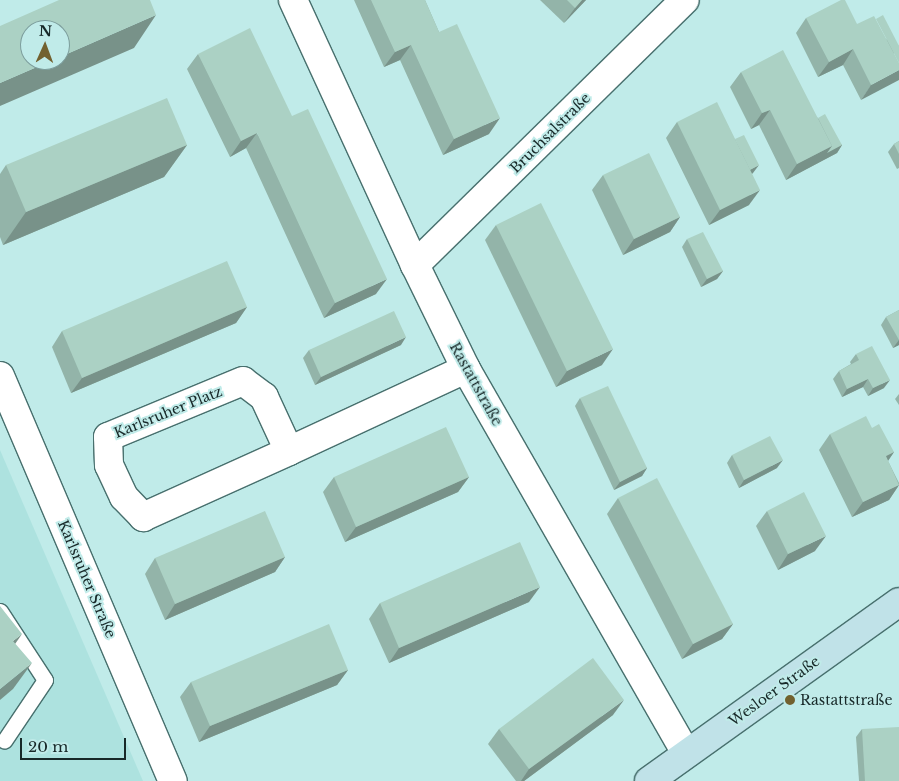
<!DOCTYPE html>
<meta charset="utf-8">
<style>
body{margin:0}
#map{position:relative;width:899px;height:781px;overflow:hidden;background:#c0ebe9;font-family:"Libre Baskerville",serif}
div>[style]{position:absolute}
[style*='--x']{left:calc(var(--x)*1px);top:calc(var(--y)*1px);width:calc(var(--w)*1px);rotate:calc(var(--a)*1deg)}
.built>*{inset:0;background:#ade2df}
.roads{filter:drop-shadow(1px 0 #48706e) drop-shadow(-1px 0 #48706e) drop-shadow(0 1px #48706e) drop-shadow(0 -1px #48706e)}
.lane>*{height:15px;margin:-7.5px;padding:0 7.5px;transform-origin:7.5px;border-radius:7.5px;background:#fff}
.street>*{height:28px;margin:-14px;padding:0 14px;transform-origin:14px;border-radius:14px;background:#fff}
.secondary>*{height:28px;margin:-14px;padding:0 14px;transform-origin:14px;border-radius:14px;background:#c0e2e8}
.wall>*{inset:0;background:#93b4a9}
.shaded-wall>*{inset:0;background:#789289}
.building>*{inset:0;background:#abd1c4}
.dots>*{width:14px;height:14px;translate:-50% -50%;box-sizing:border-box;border:2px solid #c0ebe9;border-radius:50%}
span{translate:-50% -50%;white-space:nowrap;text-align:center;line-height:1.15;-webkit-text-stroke:4px #c0ebe9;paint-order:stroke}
.street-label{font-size:14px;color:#172828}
.poi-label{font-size:14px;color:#172828}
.left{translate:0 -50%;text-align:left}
.north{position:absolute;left:20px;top:20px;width:50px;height:50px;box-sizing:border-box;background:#c0ebe9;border:1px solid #7c9d9c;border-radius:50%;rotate:2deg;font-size:14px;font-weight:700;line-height:20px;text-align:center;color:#172828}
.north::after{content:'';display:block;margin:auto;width:18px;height:22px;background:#72612f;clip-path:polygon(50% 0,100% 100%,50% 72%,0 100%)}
.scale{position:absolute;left:20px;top:738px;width:106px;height:22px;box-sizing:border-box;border:2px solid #172828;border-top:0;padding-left:6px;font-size:15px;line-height:18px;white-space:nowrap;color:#172828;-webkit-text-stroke:4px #c0ebe9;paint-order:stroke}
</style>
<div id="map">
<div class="built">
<i style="clip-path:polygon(0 450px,143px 781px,0 781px)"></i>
</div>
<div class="roads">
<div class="lane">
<i style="--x:0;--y:611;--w:82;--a:56.9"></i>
<i style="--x:45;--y:680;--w:73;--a:123.9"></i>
</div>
<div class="street">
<i style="--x:293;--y:0;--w:292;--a:65.3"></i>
<i style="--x:415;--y:265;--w:116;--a:63.9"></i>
<i style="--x:466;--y:369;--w:443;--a:60.2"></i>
<i style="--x:415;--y:265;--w:378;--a:-44.5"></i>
<i style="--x:0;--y:376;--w:440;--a:66.9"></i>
<i style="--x:289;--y:451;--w:60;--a:-114.8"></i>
<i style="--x:264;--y:397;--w:26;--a:-143"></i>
<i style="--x:243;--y:381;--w:146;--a:157.5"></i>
<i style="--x:108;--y:437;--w:28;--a:88"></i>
<i style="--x:109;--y:465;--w:35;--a:65"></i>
<i style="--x:124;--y:497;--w:28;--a:46"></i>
<i style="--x:143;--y:517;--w:160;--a:-24.3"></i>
<i style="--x:289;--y:451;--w:195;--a:-24.9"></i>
</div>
<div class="secondary">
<i style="--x:649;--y:781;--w:307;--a:-35.6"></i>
</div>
</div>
<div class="wall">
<i style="clip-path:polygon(354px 0,425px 0,439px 32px,489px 134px,443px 155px,400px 60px,384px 67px)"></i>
<i style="clip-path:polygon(540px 0,586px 0,564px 23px)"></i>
<i style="clip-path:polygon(806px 18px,857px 24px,899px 46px,861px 100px,843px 65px,818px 77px,796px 33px)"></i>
<i style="clip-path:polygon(198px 54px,376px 294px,324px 318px,246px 148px,230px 157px,187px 69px)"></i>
<i style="clip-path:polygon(741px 72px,818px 118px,842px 145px,837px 153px,786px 180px,759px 125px,751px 129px,730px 87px)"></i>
<i style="clip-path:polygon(677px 122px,735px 139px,753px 173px,752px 174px,749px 205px,709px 225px,666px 138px)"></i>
<i style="clip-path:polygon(899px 141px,899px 168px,897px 169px,888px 152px,894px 144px)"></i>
<i style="clip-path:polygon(187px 145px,164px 177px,3px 245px,0 237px,0 174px,6px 165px)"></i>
<i style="clip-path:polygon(603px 175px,680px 217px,670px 232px,623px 255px,592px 190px)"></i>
<i style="clip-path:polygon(496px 225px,602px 365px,556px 387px,485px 240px)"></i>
<i style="clip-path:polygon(687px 239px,723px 271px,717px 279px,701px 287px,682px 247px)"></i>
<i style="clip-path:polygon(247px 307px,236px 323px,71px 393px,52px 347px,62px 331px)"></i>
<i style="clip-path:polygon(899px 310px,899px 345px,893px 348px,881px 325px,886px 317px)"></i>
<i style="clip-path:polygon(401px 345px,315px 385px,303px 358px,309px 350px)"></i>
<i style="clip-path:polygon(856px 354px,884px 388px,868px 396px,863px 387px,842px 397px,833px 379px,839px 371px,851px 364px,850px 362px)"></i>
<i style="clip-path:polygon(899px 394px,899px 405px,895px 399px)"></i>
<i style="clip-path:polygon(580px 398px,647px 468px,642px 476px,614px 490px,575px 406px)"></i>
<i style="clip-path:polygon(830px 434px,894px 452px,888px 461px,899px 483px,899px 485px,889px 500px,852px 517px,819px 450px)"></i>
<i style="clip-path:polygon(732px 455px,777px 468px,739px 488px,727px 463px)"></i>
<i style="clip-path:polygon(334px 477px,469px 477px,458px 492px,345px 542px,323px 492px)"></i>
<i style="clip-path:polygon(618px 498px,733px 624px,722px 639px,682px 659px,607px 514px)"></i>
<i style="clip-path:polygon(767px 511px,815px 551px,778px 570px,756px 526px)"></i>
<i style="clip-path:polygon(285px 557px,275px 572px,165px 620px,145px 574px,155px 558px)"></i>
<i style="clip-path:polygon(529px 602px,389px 663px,369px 619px,380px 603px)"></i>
<i style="clip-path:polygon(348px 670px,337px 685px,199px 742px,180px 697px,191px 682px)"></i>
<i style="clip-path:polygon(613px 715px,524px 781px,516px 781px,488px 744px,499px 729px)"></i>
<i style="clip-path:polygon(862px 729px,899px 781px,859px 781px,856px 737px)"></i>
</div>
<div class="shaded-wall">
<i style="clip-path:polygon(582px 0,586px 0,564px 23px,575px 8px)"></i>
<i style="clip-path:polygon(156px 15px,134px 48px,0 106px,0 83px,53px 60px,60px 60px,60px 57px)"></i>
<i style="clip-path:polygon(411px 45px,400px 60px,384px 67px,395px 52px)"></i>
<i style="clip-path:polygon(853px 49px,843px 65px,818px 77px,829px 62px)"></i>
<i style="clip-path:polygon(899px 70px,899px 80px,861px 100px,871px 85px)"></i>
<i style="clip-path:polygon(770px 110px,759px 125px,751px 129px,762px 113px)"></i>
<i style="clip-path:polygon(500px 118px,489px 134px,443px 155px,454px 139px)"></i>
<i style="clip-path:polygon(257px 133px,246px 148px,230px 157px,241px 141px)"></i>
<i style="clip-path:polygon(187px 145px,164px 177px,3px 245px,26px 212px)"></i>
<i style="clip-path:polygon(842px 145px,837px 153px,786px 180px,797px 164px,832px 146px)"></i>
<i style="clip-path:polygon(759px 165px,753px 173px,737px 181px,743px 173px)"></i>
<i style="clip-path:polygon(760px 190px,749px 205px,709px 225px,720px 210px)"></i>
<i style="clip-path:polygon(680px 217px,670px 232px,623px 255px,634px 239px)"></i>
<i style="clip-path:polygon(723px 271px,717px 279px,701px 287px,707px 279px)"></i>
<i style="clip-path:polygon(387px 279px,376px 294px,324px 318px,335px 303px)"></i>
<i style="clip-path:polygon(247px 307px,236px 323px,71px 393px,82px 378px)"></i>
<i style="clip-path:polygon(406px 337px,401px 345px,315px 385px,321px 377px)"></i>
<i style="clip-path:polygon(899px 340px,899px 345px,893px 348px)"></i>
<i style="clip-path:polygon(613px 349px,602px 365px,556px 387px,567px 371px)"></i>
<i style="clip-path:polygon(868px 379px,863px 387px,842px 397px,847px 389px)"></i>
<i style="clip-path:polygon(890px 380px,884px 388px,868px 396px,873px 388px)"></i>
<i style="clip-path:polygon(894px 452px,883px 468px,886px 456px)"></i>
<i style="clip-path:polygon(783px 460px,777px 468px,739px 488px,744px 480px)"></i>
<i style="clip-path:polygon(647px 468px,642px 476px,614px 490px,620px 482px)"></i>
<i style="clip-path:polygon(469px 477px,458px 492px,345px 542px,356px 527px)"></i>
<i style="clip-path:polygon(899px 485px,889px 500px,852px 517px,863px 502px)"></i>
<i style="clip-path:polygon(826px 536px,815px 551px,778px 570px,788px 554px)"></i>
<i style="clip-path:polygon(285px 557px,275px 572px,165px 620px,175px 604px)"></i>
<i style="clip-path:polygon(540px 587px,529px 602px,389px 663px,399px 648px)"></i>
<i style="clip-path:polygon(733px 624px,722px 639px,682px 659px,693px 644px)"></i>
<i style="clip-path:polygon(22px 634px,4px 660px,13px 641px)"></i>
<i style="clip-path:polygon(32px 663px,13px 689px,0 700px,0 689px)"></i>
<i style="clip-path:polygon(348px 670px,337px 685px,199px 742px,210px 726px)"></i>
<i style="clip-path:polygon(624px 700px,613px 715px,524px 781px,521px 781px,529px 769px)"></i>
</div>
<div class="building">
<i style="clip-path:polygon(59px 0,150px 0,156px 15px,60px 57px,60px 30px,30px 30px,30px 60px,53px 60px,0 83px,0 26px)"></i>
<i style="clip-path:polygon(371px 0,425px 0,439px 32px,457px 24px,500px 118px,454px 139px,411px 45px,395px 52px)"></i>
<i style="clip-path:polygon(567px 0,582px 0,575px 8px)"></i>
<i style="clip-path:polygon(841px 0,845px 0,857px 24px,874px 16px,899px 63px,899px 70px,871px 85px,853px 49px,829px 62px,806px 18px)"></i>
<i style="clip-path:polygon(883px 15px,899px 46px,899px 63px,876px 19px)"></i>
<i style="clip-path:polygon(250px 28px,292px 116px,308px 109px,387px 279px,335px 303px,257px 133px,241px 141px,198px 54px)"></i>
<i style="clip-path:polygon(783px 50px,832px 146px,797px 164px,770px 110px,762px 113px,741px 72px)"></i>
<i style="clip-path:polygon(167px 98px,187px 145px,26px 212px,6px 165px)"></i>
<i style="clip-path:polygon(717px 102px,760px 190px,720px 210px,677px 122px)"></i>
<i style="clip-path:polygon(825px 114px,842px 145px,827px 153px,832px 146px,818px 118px)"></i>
<i style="clip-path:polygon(744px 135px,759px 165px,750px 170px,735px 139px)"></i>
<i style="clip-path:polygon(899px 141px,899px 154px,894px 144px)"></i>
<i style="clip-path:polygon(649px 153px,680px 217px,634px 239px,603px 175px)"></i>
<i style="clip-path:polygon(541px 203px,613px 349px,567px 371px,496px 225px)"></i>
<i style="clip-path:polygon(703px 232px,723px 271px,707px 279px,687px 239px)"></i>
<i style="clip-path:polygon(227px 261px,247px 307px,82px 378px,62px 331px)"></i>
<i style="clip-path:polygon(899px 310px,899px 340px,886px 317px)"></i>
<i style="clip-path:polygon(394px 311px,406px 337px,321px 377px,309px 350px)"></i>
<i style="clip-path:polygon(872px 346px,890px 380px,873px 388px,868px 379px,847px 389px,839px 371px,859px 360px,856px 354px)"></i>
<i style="clip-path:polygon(608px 386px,647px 468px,620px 482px,580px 398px)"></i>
<i style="clip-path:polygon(866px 416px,872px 428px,879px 424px,894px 452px,886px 456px,899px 485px,863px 502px,830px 434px)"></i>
<i style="clip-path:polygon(446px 427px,469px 477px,356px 527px,334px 477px)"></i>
<i style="clip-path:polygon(770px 436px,783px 460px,744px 480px,732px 455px)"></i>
<i style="clip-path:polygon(657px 478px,733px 624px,693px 644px,618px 498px)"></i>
<i style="clip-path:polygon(804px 492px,826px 536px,788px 554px,767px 511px)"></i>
<i style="clip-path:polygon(265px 511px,285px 557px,175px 604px,155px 558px)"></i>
<i style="clip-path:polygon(520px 542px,540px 587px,399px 648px,380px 603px)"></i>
<i style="clip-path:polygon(0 606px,22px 634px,13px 641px,32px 663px,0 689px)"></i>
<i style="clip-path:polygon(329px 624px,348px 670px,210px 726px,191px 682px)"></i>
<i style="clip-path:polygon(593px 658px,624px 700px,529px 769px,499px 729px)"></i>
<i style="clip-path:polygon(899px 727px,899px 781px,865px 781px,862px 729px)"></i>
</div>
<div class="dots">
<i style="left:790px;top:700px;background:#72612f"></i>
</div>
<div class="street-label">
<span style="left:550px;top:133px;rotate:-45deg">Bruchsalstraße</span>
<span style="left:476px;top:384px;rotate:61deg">Rastattstraße</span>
<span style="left:168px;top:412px;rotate:-22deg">Karlsruher Platz</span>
<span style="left:87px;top:579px;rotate:67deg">Karlsruher Straße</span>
<span style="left:774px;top:691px;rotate:-36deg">Wesloer Straße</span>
</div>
<div class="poi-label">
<span class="left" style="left:800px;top:700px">Rastattstraße</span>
</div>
<div class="north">N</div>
<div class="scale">20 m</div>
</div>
